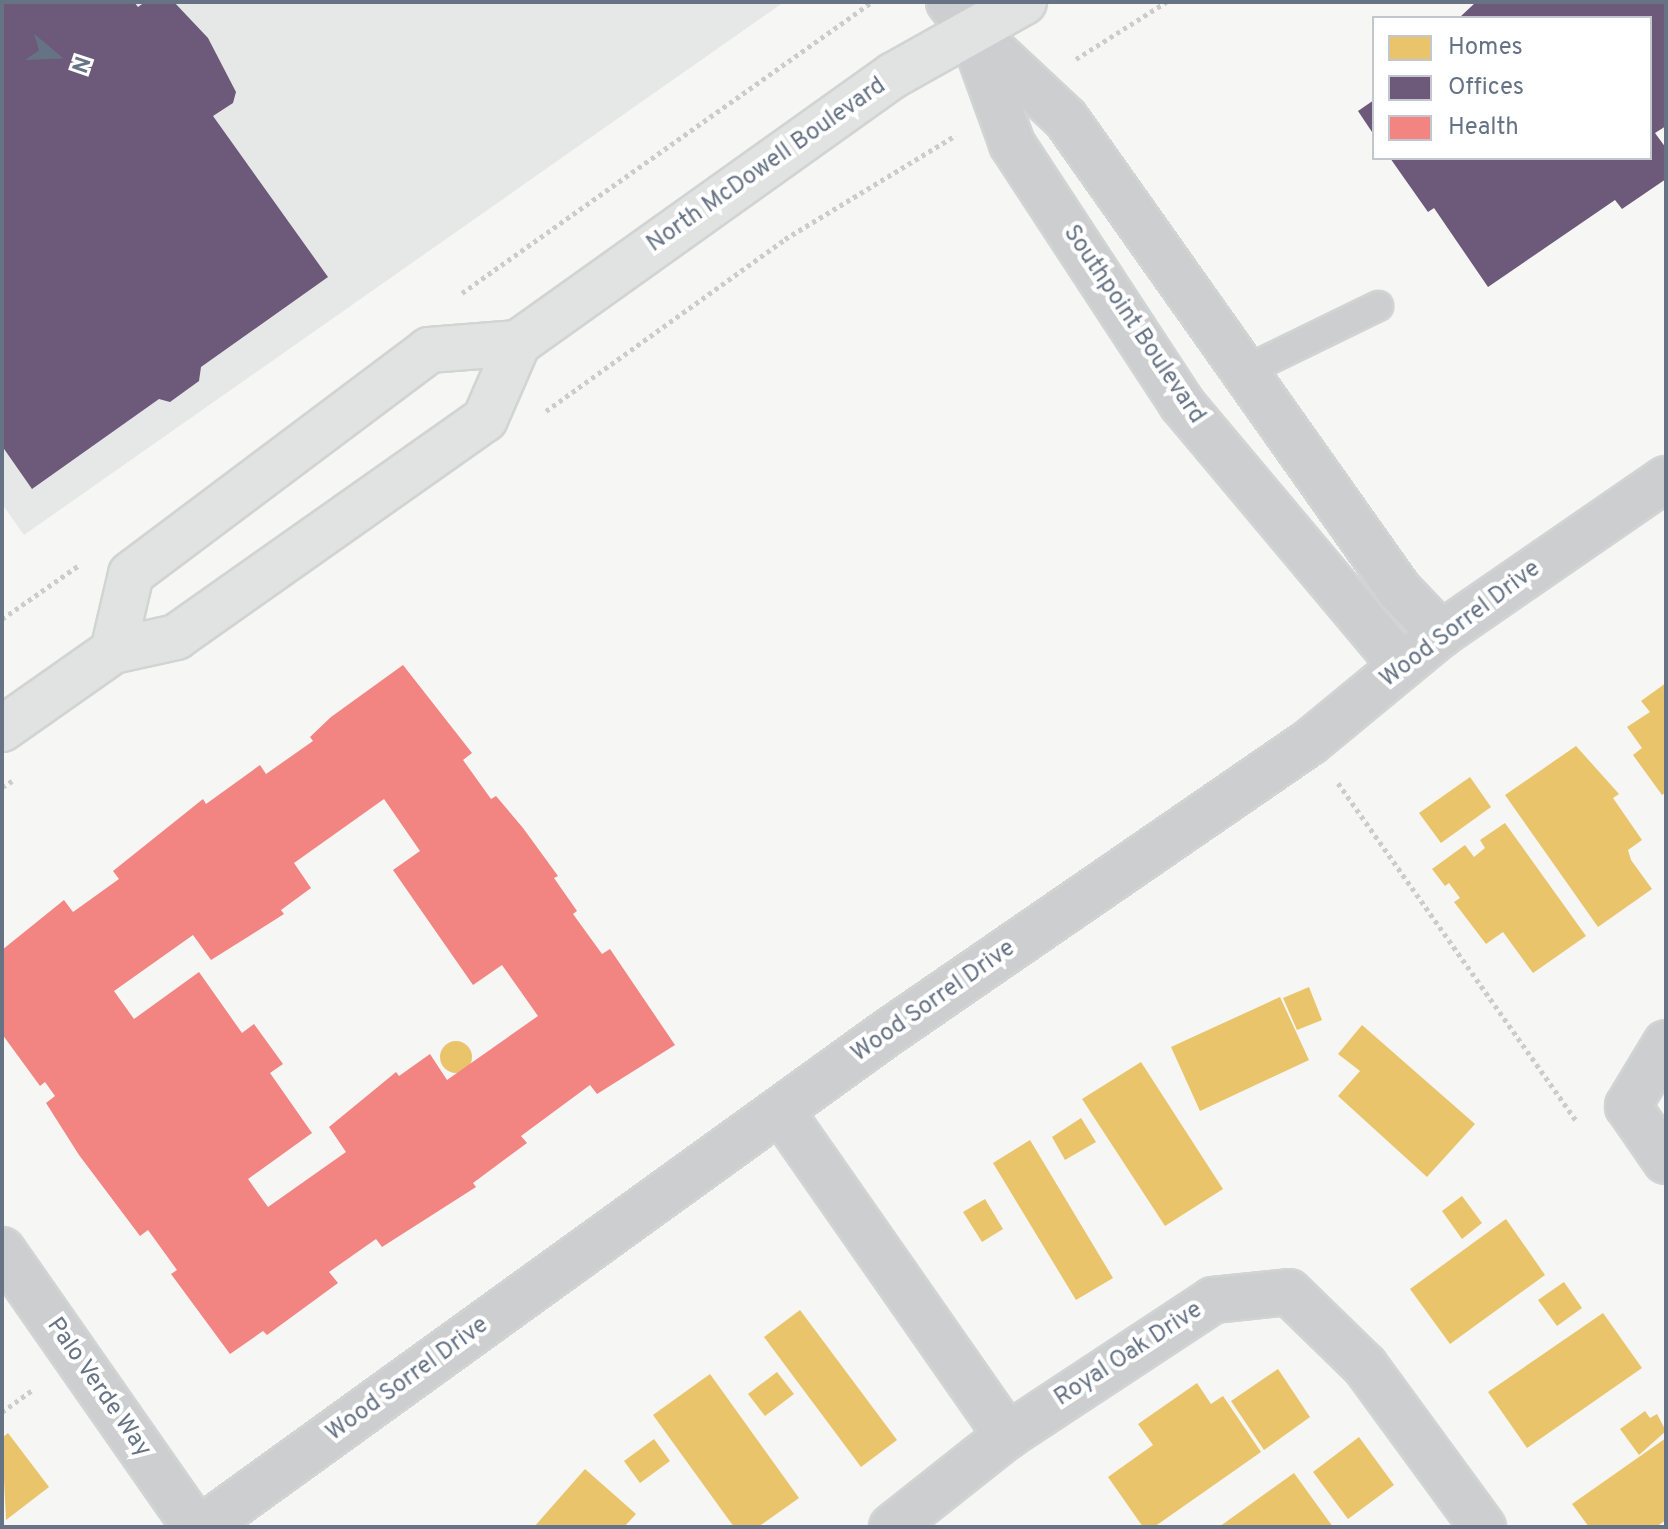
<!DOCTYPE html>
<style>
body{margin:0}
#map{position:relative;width:1668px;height:1529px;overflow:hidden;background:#f6f6f5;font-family:Overpass,sans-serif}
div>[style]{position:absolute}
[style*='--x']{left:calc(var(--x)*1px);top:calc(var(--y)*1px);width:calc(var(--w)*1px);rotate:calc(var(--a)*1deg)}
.built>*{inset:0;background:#e6e7e7}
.homes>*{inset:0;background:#e9c46a}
.round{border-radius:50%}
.offices>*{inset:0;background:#6d597a}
.health>*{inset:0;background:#f28482}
.path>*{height:5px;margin-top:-2.5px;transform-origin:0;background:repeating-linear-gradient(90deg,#cbcccc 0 4px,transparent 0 8px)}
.roads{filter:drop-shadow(2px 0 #d2d4d4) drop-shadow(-2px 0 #d2d4d4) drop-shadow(0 2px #d2d4d4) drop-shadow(0 -2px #d2d4d4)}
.service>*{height:28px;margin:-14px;padding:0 14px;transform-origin:14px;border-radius:14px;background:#cdced0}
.minor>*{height:44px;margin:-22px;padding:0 22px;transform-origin:22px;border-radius:22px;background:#cdced0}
.secondary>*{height:44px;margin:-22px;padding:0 22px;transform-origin:22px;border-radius:22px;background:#e1e2e2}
span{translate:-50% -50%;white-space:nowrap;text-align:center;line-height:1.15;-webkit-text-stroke:8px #fff;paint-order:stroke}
.street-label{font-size:24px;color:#667385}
.frame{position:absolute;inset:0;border:4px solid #667385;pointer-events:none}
.legend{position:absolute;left:1372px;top:16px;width:280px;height:144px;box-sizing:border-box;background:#fff;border:2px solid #c2c7ce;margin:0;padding:10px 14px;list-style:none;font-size:24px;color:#667385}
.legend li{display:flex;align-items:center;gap:16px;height:40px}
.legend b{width:40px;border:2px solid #c2c7ce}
.north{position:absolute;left:16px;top:16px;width:80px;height:80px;-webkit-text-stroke:6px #fff;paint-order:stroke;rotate:109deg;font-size:22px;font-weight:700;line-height:32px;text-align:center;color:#667385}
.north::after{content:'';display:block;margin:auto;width:28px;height:36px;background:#667385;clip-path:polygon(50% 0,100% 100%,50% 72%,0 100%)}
</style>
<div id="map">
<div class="built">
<i style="clip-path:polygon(2px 2px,784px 2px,24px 535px,2px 504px)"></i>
</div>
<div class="homes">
<i style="clip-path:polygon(1666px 683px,1666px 792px,1662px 795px,1633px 755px,1642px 748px,1627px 727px,1650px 712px,1641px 701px)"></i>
<i style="clip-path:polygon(1576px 746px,1619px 794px,1613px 798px,1642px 840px,1628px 850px,1631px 860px,1652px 889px,1598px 927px,1505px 795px)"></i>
<i style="clip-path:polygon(1470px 777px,1491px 807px,1441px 843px,1419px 813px)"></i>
<i style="clip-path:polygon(1505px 823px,1586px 936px,1533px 973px,1503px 932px,1486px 944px,1454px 902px,1460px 898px,1449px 883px,1445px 886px,1432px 869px,1465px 845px,1474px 857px,1485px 848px,1480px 840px)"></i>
<i style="clip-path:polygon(1309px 987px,1322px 1020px,1297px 1030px,1283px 998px)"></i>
<i style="clip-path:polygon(1280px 997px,1309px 1060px,1200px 1111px,1171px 1047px)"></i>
<i style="clip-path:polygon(1362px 1025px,1475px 1124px,1427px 1177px,1338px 1096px,1360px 1071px,1338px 1054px)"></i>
<i class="round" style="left:440px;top:1041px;width:32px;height:32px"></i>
<i style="clip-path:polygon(1141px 1062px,1223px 1189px,1165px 1226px,1082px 1099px)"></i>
<i style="clip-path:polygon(1081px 1118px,1096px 1142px,1065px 1160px,1052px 1137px)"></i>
<i style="clip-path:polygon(1030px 1140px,1113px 1278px,1076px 1300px,993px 1163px)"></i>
<i style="clip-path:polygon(1462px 1196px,1482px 1223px,1462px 1239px,1442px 1211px)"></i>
<i style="clip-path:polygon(985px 1199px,1003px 1229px,982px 1242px,963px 1212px)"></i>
<i style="clip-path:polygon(1506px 1219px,1545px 1275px,1450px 1344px,1410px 1289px)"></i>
<i style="clip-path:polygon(1564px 1282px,1582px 1308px,1557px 1326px,1538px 1300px)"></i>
<i style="clip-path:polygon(800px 1310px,897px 1440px,861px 1467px,764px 1337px)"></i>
<i style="clip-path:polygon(1603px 1313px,1642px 1368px,1527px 1448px,1488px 1392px)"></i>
<i style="clip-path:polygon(1278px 1369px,1310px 1417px,1264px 1450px,1231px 1401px)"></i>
<i style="clip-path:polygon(777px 1372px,794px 1394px,765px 1416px,748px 1394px)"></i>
<i style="clip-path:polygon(710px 1374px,799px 1498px,758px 1527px,734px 1527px,653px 1415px)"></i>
<i style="clip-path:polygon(1197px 1383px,1211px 1404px,1223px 1396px,1261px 1452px,1154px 1527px,1143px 1527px,1108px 1477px,1153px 1445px,1138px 1424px)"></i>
<i style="clip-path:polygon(1645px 1411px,1650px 1418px,1657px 1414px,1666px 1431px,1639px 1455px,1620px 1429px)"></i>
<i style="clip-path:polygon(8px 1433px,49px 1487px,6px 1520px,2px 1438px)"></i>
<i style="clip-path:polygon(1359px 1437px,1394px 1485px,1348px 1519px,1313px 1472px)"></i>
<i style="clip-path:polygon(1666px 1438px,1666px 1520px,1656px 1527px,1589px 1527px,1572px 1504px)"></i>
<i style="clip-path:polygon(654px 1439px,670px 1461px,640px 1483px,624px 1461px)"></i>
<i style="clip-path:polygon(585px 1469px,636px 1514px,624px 1527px,534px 1527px)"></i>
<i style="clip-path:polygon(1294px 1473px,1333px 1527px,1219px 1527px)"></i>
</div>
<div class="offices">
<i style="clip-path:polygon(2px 2px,134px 2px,138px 7px,145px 2px,174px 2px,208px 38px,236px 92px,233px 103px,213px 116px,328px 277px,201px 367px,199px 381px,170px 402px,159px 399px,32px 489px,2px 446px)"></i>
<i style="clip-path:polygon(1476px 2px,1666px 2px,1666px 126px,1655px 133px,1666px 148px,1666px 179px,1622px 209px,1615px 200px,1488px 287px,1434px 208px,1428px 212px,1390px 158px,1650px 158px,1650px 18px,1459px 18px)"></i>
<i style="clip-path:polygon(1374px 100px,1374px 135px,1358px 111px)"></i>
</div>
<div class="health">
<i style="clip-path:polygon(evenodd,403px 665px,472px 753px,463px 760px,491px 799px,496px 796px,523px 828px,558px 876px,554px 878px,577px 911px,573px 914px,602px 954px,610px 949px,675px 1045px,597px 1094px,590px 1085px,521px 1136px,527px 1143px,473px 1183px,476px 1187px,382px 1247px,376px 1239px,329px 1272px,338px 1283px,267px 1335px,263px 1331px,230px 1354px,171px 1274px,177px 1270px,148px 1230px,140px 1236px,79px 1155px,46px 1103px,55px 1096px,45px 1082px,40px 1086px,2px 1034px,2px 950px,64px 900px,73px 912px,119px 879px,113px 871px,203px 799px,206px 804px,260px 765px,266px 774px,313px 741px,310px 737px,331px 717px,403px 665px,384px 799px,420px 851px,393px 870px,473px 985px,502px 965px,538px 1016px,447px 1080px,430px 1054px,399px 1076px,396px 1072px,329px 1127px,346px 1152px,268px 1207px,248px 1179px,312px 1133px,270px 1073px,283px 1064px,254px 1024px,242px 1033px,199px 972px,134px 1019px,114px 991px,193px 935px,211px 960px,284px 914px,281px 910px,311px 888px,294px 863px,384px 799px)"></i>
</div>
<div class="path">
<i style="--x:1076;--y:59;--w:107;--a:-32.3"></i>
<i style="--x:462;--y:293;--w:503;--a:-35.37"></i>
<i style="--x:546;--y:411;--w:294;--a:-35.7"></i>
<i style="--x:785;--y:239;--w:200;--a:-31.3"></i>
<i style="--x:2;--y:619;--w:94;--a:-35"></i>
<i style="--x:1338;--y:783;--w:413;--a:54.8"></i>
<i style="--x:2;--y:787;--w:12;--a:-31"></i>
<i style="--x:2;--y:1412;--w:37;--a:-36"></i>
</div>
<div class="roads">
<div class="service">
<i style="--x:1247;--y:370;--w:146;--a:-26"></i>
</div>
<div class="minor">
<i style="--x:949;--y:2;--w:36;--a:52"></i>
<i style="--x:971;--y:30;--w:130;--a:43.1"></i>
<i style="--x:1066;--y:119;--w:577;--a:54.74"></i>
<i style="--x:1399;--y:590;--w:61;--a:46.3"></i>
<i style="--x:973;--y:36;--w:115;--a:70.1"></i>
<i style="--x:1012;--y:144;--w:311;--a:56.8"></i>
<i style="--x:1182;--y:404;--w:342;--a:50"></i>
<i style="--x:1666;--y:1043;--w:74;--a:121.1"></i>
<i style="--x:1628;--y:1106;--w:67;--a:55.4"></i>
<i style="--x:782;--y:1113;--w:394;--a:55.1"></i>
<i style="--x:2;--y:1250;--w:338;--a:55.1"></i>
<i style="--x:203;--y:1527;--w:844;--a:-35.84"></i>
<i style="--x:887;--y:1033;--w:513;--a:-34.53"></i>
<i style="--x:1310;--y:742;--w:170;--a:-39.5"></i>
<i style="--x:1441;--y:634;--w:273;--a:-34.6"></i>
<i style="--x:892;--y:1527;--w:147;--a:-38.4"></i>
<i style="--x:1007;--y:1436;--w:247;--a:-33.4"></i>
<i style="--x:1213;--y:1300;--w:76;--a:-6"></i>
<i style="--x:1289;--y:1292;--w:106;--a:44.2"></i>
<i style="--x:1365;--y:1366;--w:200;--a:53.8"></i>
</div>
<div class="secondary">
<i style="--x:113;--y:651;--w:79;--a:-76.8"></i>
<i style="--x:131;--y:574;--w:373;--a:-36.9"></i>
<i style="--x:429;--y:350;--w:89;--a:-4.5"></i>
<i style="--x:518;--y:343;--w:462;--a:-35.5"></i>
<i style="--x:894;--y:75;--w:149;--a:-29.3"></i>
<i style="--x:2;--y:729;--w:136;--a:-35.1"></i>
<i style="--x:113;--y:651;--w:65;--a:-12.5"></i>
<i style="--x:176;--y:637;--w:378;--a:-35.2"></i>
<i style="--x:485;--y:419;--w:83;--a:-66.5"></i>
</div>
</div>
<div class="street-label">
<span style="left:767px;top:166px;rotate:-35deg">North McDowell Boulevard</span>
<span style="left:1133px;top:325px;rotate:56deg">Southpoint Boulevard</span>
<span style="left:1461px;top:625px;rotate:-37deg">Wood Sorrel Drive</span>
<span style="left:934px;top:1002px;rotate:-35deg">Wood Sorrel Drive</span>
<span style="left:1129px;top:1355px;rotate:-33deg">Royal Oak Drive</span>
<span style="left:408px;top:1380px;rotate:-36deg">Wood Sorrel Drive</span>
<span style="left:98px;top:1388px;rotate:55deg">Palo Verde Way</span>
</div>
<div class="frame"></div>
<ul class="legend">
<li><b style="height:22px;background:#e9c46a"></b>Homes</li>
<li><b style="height:22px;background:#6d597a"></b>Offices</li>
<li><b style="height:22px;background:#f28482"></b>Health</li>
</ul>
<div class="north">N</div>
</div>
